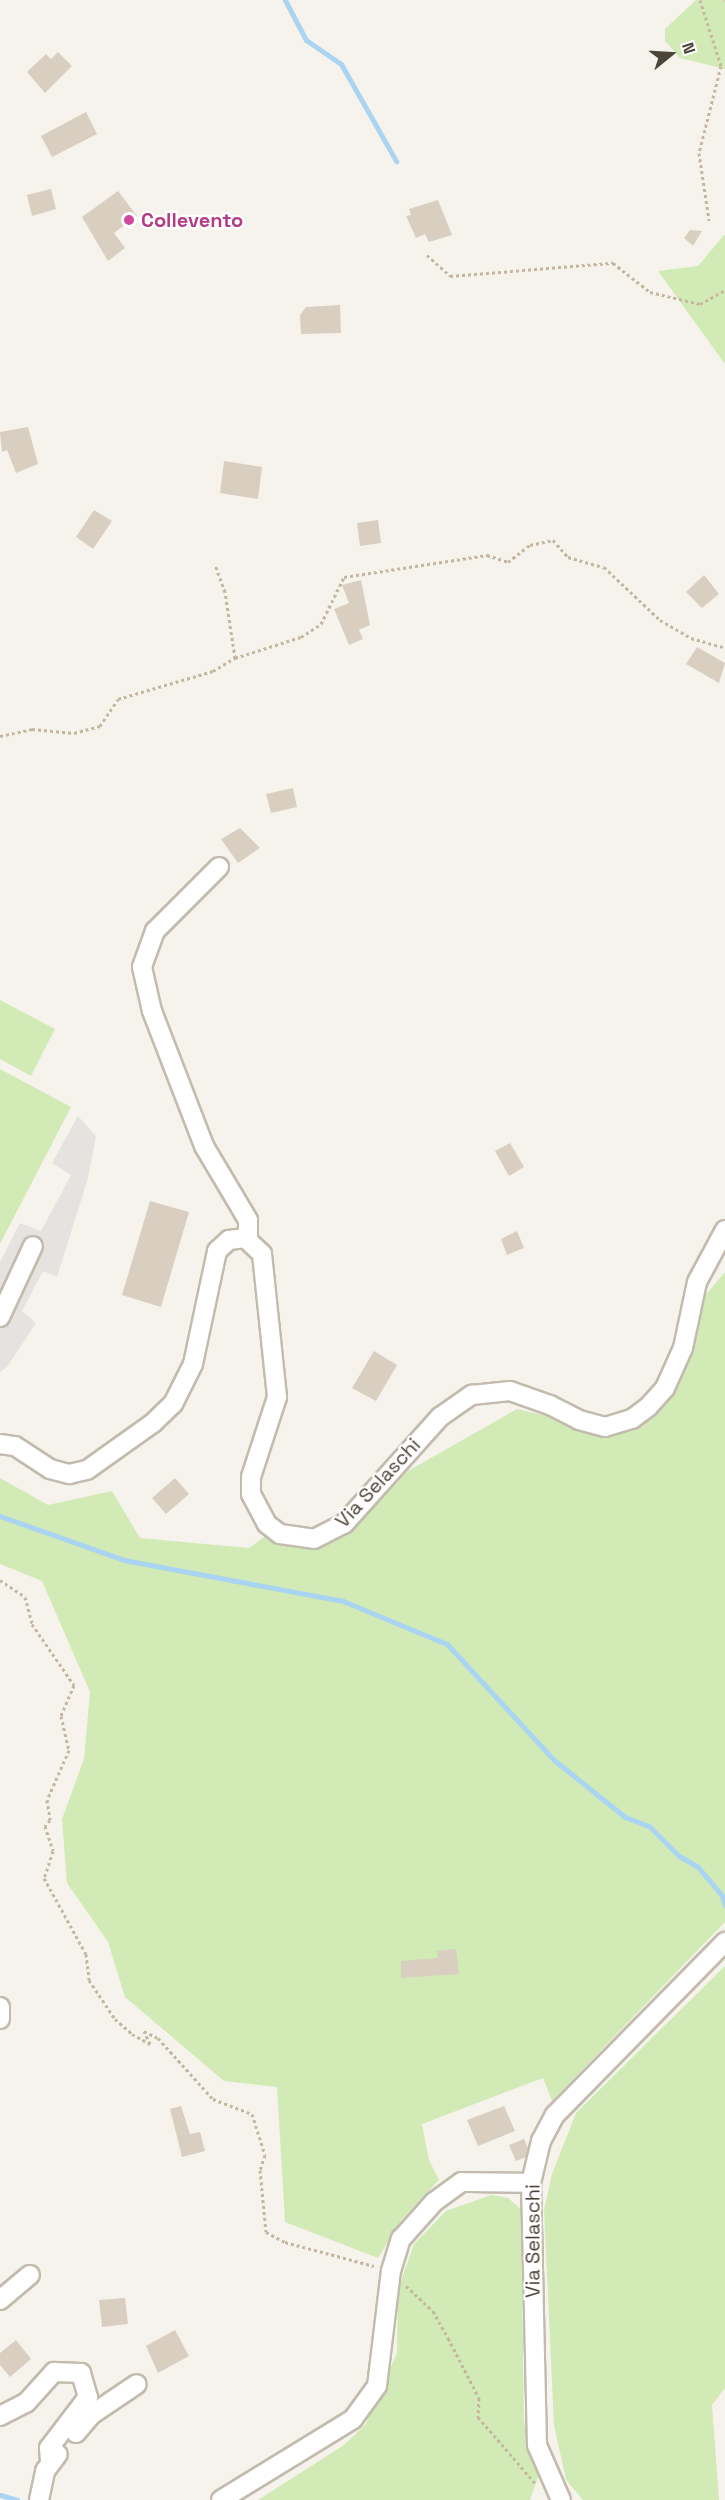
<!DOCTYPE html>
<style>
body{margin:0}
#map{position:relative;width:725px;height:2500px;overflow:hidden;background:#f6f3ec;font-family:"Space Grotesk",sans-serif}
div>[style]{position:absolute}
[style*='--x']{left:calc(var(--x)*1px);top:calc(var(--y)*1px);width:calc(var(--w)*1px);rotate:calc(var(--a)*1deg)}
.green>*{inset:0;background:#d2eab5}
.parking>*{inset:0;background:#e5e3e0}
.stream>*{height:5px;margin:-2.5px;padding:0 2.5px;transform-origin:2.5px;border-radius:2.5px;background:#a9d4f2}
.building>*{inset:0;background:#d8cfc1}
.path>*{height:3px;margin-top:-1.5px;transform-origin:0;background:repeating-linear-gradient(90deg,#c4b79f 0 3px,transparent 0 6px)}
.roads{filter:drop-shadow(2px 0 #c2bbae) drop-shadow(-2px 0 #c2bbae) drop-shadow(0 2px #c2bbae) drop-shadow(0 -2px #c2bbae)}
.minor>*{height:18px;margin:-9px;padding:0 9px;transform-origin:9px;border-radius:9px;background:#fff}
.dots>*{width:16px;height:16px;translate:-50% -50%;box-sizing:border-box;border:3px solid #fff;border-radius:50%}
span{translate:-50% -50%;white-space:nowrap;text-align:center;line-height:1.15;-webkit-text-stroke:4.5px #fff;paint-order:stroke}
.hotel-label{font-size:20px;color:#b23c85;font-weight:700}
.left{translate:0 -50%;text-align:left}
.street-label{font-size:20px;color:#4b4439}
.north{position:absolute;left:641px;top:24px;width:60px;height:60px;-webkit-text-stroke:4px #fff;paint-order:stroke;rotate:72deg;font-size:16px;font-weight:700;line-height:24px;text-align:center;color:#4b4439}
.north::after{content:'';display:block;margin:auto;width:21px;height:27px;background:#4b4439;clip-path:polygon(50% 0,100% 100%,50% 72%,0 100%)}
</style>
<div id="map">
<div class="green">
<i style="clip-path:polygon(696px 0,725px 0,725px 69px,680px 58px,665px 41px,665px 29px)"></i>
<i style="clip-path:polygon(725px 234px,725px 364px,658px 271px,698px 266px)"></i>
<i style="clip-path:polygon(0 1000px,55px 1029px,31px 1076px,0 1059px)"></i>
<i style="clip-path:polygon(0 1069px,71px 1107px,0 1244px)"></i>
<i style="clip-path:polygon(725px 1272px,725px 1922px,552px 2101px,543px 2078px,422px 2124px,429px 2160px,439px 2180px,401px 2220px,378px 2258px,285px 2222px,277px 2087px,224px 2081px,125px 1997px,108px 1942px,67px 1883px,62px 1819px,84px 1759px,90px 1692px,42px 1581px,0 1564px,0 1478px,48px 1505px,112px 1491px,140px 1538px,249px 1548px,267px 1535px,321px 1544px,350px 1532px,408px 1471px,517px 1409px,547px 1416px,599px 1437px,643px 1424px,676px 1392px,692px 1355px,698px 1304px)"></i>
<i style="clip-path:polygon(725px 1966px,725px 2388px,712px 2405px,719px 2500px,583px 2500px,566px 2480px,554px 2425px,544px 2210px,552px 2174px,576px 2113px)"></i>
<i style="clip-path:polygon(491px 2195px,508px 2198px,521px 2209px,524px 2422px,538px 2477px,530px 2500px,258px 2500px,344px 2445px,366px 2424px,397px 2353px,398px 2290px,414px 2244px,446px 2211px)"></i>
</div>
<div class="parking">
<i style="clip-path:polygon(78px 1116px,96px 1136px,88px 1178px,57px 1277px,43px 1271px,22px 1311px,36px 1323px,7px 1367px,0 1372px,0 1262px,20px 1223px,41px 1231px,71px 1175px,52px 1163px)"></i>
</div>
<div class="stream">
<i style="--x:285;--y:0;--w:45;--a:62.3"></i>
<i style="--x:306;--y:40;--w:42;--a:34.4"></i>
<i style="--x:341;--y:64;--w:112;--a:60.4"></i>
<i style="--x:0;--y:1516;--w:132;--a:19.5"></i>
<i style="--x:124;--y:1560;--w:223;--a:10.6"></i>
<i style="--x:343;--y:1601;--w:113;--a:22.5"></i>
<i style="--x:447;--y:1644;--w:158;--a:47.3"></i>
<i style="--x:554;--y:1760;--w:91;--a:38.8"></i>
<i style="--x:625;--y:1817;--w:26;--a:21"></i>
<i style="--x:649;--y:1826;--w:42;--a:45"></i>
<i style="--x:679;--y:1856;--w:22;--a:30"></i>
<i style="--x:698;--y:1867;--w:38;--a:50"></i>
<i style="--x:722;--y:1896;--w:10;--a:73"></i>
<i style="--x:0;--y:2495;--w:18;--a:16"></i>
</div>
<div class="building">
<i style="clip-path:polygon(58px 52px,72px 66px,45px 93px,27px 72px,46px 54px,51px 59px)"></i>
<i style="clip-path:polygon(86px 112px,97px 134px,52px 157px,41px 136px)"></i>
<i style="clip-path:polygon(51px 189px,56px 209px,32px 216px,27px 195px)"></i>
<i style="clip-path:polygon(118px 191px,137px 216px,114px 233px,125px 248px,108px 261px,82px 217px)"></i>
<i style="clip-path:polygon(438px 200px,452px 235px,429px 242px,425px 234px,416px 238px,406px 216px,411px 215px,409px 209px)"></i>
<i style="clip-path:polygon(690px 230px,702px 231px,693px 246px,684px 238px)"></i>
<i style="clip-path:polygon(340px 305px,341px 333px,301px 334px,300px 315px,306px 307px)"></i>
<i style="clip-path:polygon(28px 427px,38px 464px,16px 473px,7px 450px,2px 452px,0 432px)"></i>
<i style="clip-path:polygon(224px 461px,262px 467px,258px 499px,220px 493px)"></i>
<i style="clip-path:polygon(94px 510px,112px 521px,93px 549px,76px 537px)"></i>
<i style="clip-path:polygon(378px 520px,381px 543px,360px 546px,357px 523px)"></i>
<i style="clip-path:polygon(704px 575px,719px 594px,702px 608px,686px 592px)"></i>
<i style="clip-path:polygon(361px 580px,370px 625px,359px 630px,363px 639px,349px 645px,334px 609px,349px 603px,342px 585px)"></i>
<i style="clip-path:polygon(697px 647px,725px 663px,719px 683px,686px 664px)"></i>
<i style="clip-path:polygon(293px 788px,297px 807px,271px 813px,266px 794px)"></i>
<i style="clip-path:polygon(240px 828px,260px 848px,238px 863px,221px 839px)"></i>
<i style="clip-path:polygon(510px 1143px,524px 1167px,509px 1176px,495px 1151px)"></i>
<i style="clip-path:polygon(150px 1201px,189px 1212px,161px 1307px,122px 1295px)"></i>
<i style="clip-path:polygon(517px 1231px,524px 1248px,507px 1255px,501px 1239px)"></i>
<i style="clip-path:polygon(374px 1351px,397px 1365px,376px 1401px,352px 1388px)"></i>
<i style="clip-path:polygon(175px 1478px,189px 1494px,166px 1514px,152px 1498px)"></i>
<i style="clip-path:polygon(456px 1949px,459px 1974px,401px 1978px,401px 1961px,438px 1958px,437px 1951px)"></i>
<i style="clip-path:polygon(181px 2106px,190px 2134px,200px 2132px,205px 2151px,182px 2157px,170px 2109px)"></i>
<i style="clip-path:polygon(504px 2106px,515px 2131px,478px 2146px,467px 2120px)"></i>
<i style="clip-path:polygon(524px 2139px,528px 2148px,526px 2157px,516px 2161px,509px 2145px)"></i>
<i style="clip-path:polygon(125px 2298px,128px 2324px,102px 2327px,99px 2300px)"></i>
<i style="clip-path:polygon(175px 2330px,189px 2356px,158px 2373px,146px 2346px)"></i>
<i style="clip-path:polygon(16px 2340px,31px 2359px,10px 2377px,0 2365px,0 2353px)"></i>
</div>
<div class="path">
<i style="--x:700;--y:0;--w:69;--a:72.3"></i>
<i style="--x:721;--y:66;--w:90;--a:104.2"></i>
<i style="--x:699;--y:153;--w:68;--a:81.5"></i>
<i style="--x:725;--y:0;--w:1;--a:90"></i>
<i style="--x:427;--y:255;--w:31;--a:42"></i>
<i style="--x:450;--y:276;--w:164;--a:-4.6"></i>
<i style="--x:613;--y:263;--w:47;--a:38.1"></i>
<i style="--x:650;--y:292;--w:51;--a:13.5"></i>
<i style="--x:700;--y:304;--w:29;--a:-29"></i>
<i style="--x:235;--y:658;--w:69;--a:-17.7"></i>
<i style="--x:301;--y:637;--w:24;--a:-33"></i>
<i style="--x:321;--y:624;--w:52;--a:-63.9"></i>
<i style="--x:344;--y:577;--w:145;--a:-8.7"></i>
<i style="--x:487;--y:555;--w:22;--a:18"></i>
<i style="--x:508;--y:562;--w:28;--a:-38"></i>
<i style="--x:530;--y:545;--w:24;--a:-12"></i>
<i style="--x:553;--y:540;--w:23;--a:49"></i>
<i style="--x:568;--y:557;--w:37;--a:16"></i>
<i style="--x:604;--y:567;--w:77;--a:43.4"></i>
<i style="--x:660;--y:620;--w:36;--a:30"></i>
<i style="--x:691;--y:638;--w:35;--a:16"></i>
<i style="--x:0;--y:736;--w:33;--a:-12"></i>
<i style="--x:32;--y:729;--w:42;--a:5.4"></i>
<i style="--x:74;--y:733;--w:27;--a:-15"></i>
<i style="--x:100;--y:726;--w:32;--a:-56"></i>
<i style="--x:118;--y:699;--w:99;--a:-16.4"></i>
<i style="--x:213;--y:671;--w:26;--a:-31"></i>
<i style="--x:235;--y:658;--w:67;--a:-98.6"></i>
<i style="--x:225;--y:592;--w:30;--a:-110"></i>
<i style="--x:0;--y:1580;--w:30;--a:34"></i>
<i style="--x:25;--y:1597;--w:28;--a:75"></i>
<i style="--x:32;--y:1624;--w:74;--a:55.5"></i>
<i style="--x:74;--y:1685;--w:34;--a:113"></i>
<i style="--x:61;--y:1716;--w:35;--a:77"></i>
<i style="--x:69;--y:1750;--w:55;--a:113.7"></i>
<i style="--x:47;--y:1800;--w:20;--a:81"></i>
<i style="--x:50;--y:1820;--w:8;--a:130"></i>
<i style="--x:45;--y:1826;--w:26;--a:72"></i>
<i style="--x:53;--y:1851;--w:28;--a:108"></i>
<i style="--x:44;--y:1878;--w:87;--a:61.1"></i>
<i style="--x:86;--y:1954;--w:26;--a:83"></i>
<i style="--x:89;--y:1980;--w:47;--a:56.3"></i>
<i style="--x:115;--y:2019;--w:23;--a:41"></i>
<i style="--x:132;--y:2034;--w:21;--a:29"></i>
<i style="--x:150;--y:2044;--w:14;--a:-115"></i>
<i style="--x:144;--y:2031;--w:16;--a:27"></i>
<i style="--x:158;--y:2038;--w:82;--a:48"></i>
<i style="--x:213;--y:2099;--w:42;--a:21"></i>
<i style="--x:252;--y:2114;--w:43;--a:72.4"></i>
<i style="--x:265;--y:2155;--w:16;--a:108"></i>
<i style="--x:260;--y:2170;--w:62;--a:84.5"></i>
<i style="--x:266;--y:2232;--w:21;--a:28"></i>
<i style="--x:285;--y:2242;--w:92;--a:15.1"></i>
<i style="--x:406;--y:2286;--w:37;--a:43"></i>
<i style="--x:433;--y:2311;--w:31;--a:61"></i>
<i style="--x:448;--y:2338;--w:68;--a:62.7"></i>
<i style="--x:479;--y:2398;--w:19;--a:93"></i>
<i style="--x:478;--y:2417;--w:87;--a:49.2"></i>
</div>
<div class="roads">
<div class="minor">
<i style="--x:219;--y:867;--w:91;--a:135"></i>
<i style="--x:155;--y:931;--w:38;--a:110"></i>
<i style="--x:142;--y:967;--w:45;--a:77.2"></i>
<i style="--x:152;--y:1011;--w:145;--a:68.9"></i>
<i style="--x:204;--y:1146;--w:86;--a:59.3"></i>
<i style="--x:248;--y:1220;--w:20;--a:90"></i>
<i style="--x:0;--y:1317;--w:78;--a:-65.1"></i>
<i style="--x:0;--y:1444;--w:15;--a:8"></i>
<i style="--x:15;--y:1446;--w:42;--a:33.3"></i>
<i style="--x:50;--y:1469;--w:20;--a:15"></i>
<i style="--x:69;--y:1474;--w:18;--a:-13"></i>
<i style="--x:87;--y:1470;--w:81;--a:-35.5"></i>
<i style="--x:153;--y:1423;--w:28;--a:-44"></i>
<i style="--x:173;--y:1404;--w:45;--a:-63.4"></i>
<i style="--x:193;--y:1364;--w:116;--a:-78"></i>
<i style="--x:217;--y:1251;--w:16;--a:-43"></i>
<i style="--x:229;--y:1240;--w:16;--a:-7"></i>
<i style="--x:245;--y:1238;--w:23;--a:43"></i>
<i style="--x:262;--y:1254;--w:144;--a:84"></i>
<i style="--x:277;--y:1397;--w:84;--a:108"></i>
<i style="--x:251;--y:1477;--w:17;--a:90"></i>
<i style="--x:251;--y:1494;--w:34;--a:62"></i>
<i style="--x:267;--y:1524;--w:16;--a:38"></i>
<i style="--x:280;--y:1534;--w:34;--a:8"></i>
<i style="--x:314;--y:1539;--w:34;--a:-27"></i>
<i style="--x:344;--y:1524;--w:144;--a:-48.1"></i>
<i style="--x:440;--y:1417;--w:39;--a:-35"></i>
<i style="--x:472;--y:1395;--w:38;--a:-6"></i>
<i style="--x:510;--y:1391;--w:42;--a:19.3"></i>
<i style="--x:550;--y:1405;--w:33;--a:27"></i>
<i style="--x:579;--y:1420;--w:27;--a:15"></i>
<i style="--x:605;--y:1427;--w:28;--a:-17"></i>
<i style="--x:632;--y:1419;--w:20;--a:-37"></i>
<i style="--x:648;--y:1407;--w:25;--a:-48"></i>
<i style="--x:665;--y:1388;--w:44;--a:-65.8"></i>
<i style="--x:683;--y:1348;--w:67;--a:-78"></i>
<i style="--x:697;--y:1282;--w:59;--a:-61.7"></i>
<i style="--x:0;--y:2007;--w:12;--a:90"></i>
<i style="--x:0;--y:2300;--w:39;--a:-40"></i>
<i style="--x:0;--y:2416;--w:29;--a:-27"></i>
<i style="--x:26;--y:2403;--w:42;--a:-47.9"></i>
<i style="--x:54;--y:2372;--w:27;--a:2"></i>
<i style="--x:81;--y:2373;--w:25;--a:74"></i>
<i style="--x:88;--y:2397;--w:64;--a:127.4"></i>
<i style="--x:49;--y:2448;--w:15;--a:86"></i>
<i style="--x:76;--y:2433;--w:23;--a:-50"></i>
<i style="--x:91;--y:2415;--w:55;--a:-34"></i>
<i style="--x:39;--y:2500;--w:30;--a:-78"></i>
<i style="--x:45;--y:2471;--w:21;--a:-53"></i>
<i style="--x:221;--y:2500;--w:155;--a:-31.5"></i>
<i style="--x:353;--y:2419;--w:41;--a:-54"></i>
<i style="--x:377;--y:2386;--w:116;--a:-83.1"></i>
<i style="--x:391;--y:2271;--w:34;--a:-73"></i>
<i style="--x:401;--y:2239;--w:50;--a:-48.3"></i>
<i style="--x:434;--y:2202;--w:34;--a:-36"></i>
<i style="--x:462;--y:2182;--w:69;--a:0.8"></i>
<i style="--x:561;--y:2500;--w:60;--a:-113.6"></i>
<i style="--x:537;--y:2445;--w:262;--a:-91.3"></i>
<i style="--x:531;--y:2183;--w:43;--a:-76.6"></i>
<i style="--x:541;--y:2141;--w:30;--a:-62"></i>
<i style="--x:555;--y:2115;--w:243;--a:-45.5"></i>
</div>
</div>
<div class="dots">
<i style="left:129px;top:220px;background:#d1479c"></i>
</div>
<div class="hotel-label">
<span class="left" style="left:141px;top:220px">Collevento</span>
</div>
<div class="street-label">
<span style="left:378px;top:1483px;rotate:-47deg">Via Selaschi</span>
<span style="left:533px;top:2241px;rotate:-90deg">Via Selaschi</span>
</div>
<div class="north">N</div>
</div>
